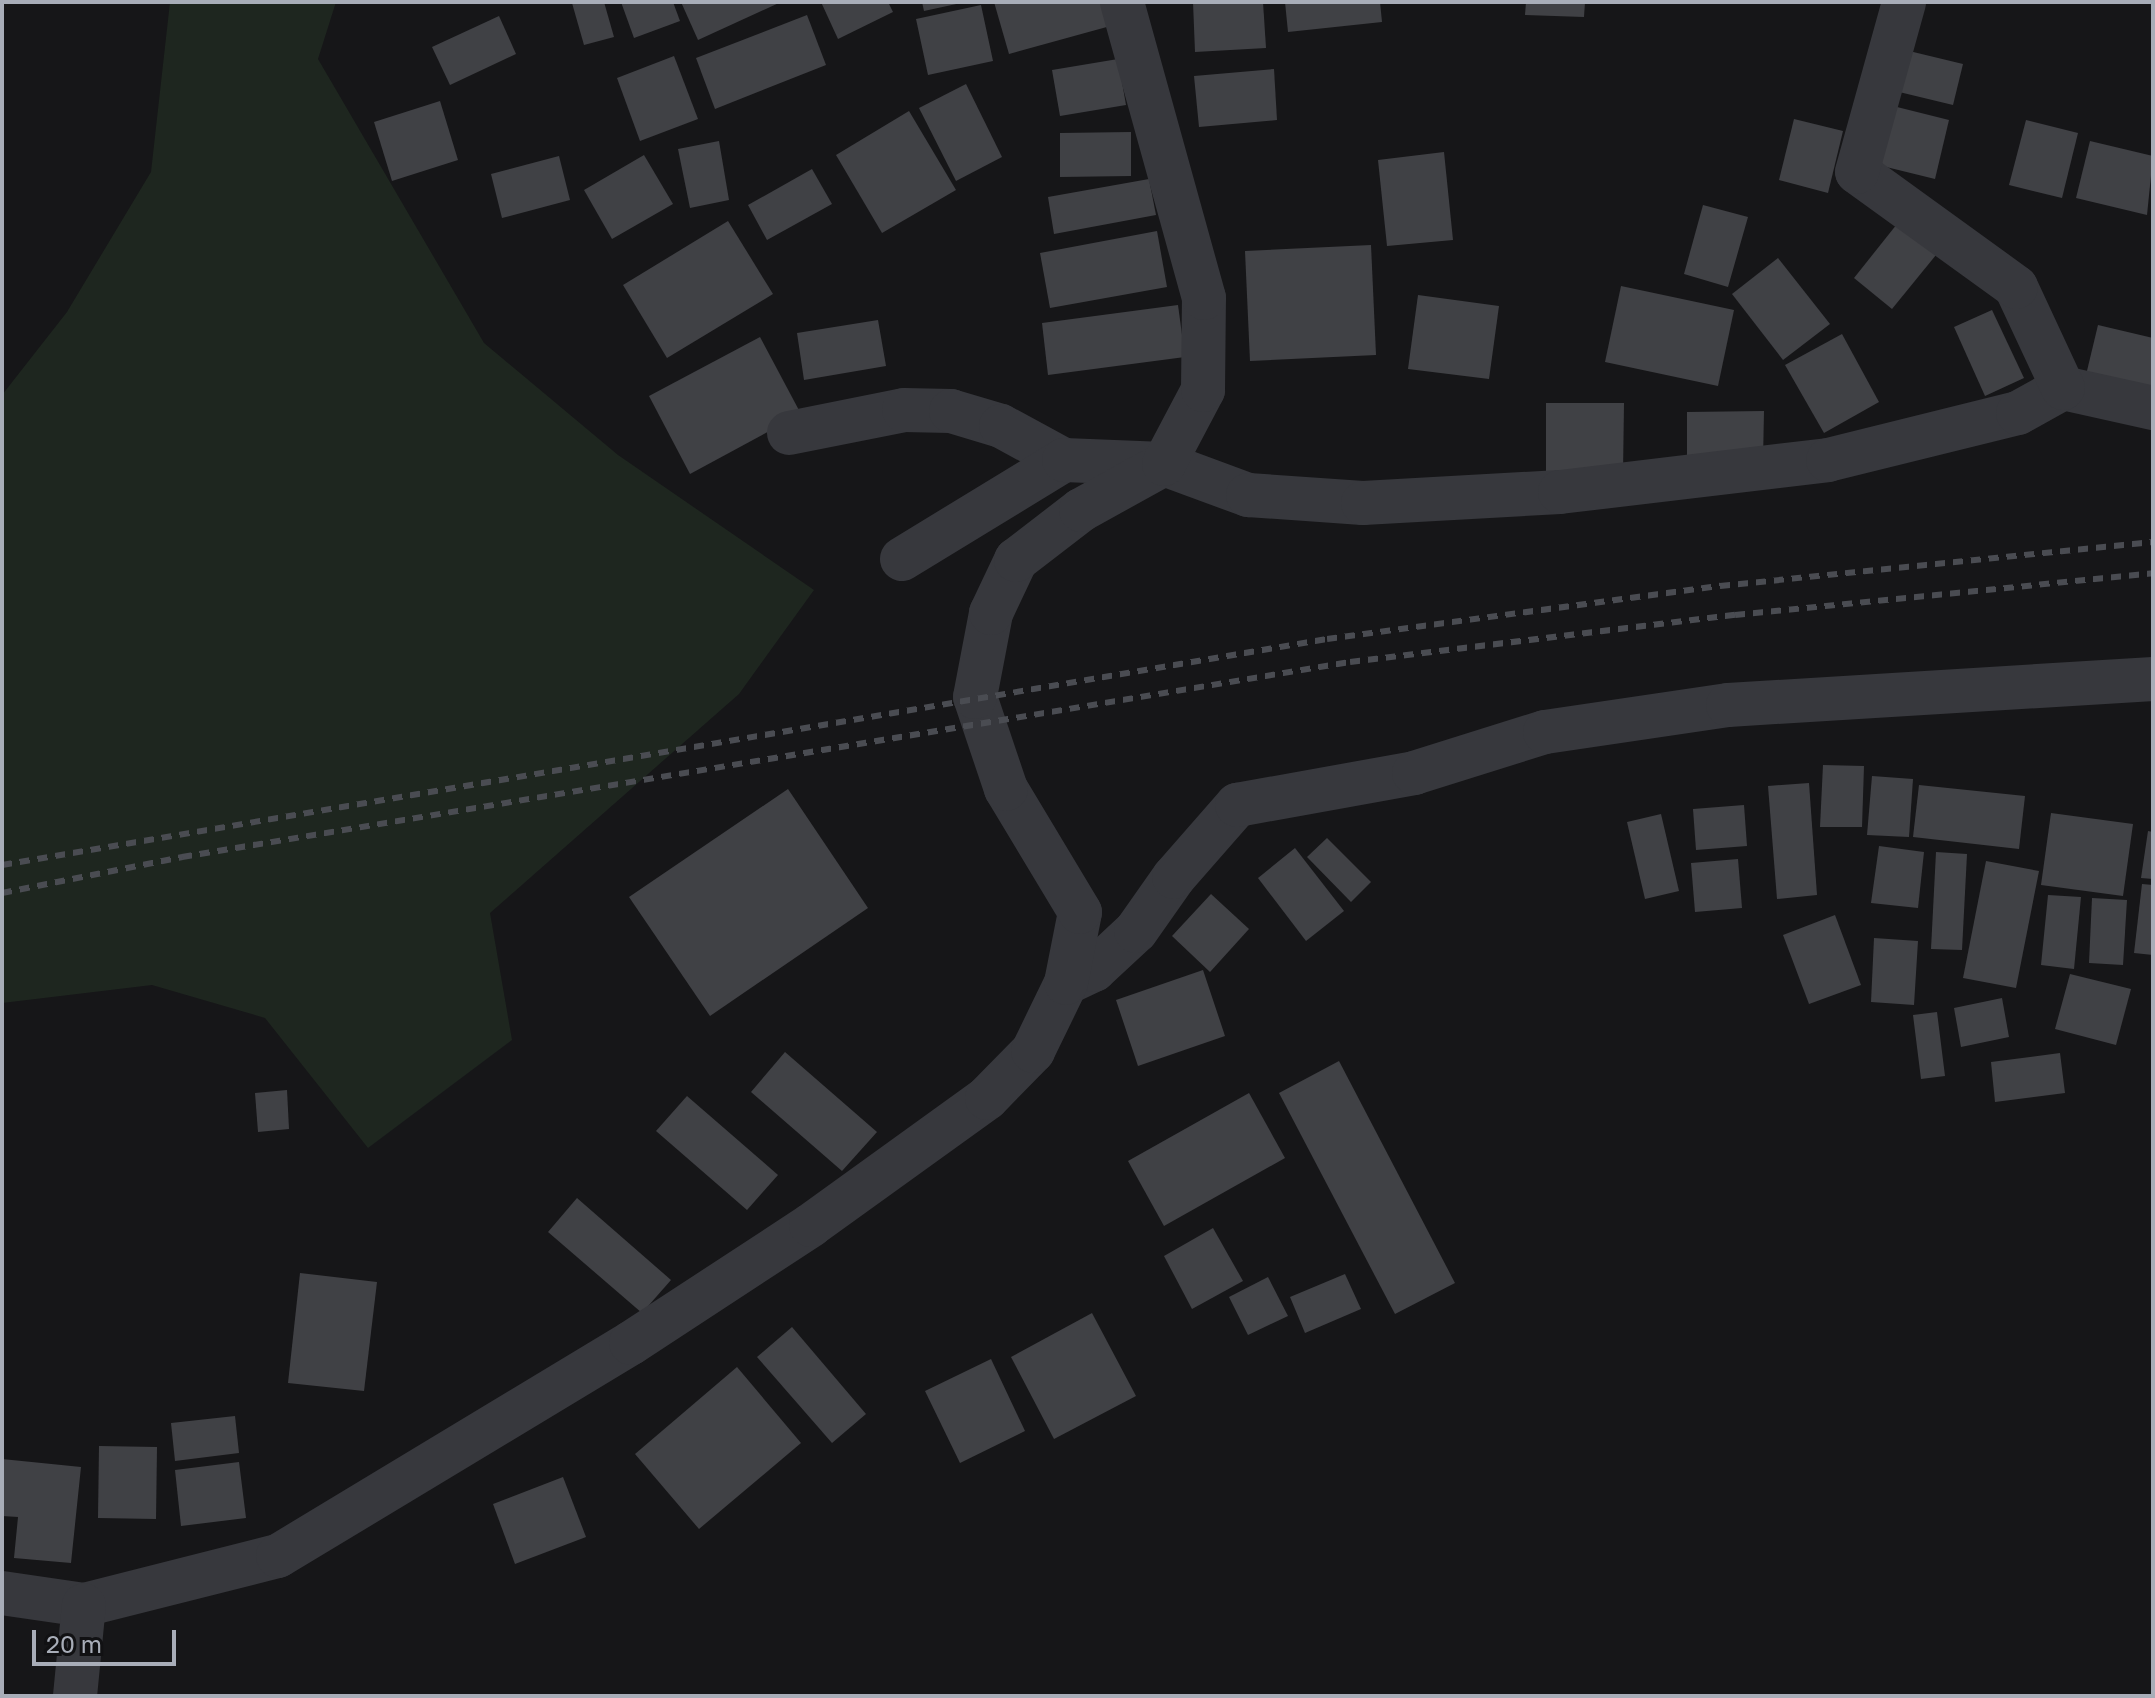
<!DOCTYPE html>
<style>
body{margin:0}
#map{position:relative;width:2155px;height:1698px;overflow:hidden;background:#161618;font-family:"Golos Text",sans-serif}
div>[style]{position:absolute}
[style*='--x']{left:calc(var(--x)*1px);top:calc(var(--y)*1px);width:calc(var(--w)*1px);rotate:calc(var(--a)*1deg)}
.green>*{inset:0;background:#1e261f}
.building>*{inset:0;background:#404145}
.street>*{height:44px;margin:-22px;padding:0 22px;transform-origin:22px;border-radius:22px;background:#37383d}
.rail>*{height:6px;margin-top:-3px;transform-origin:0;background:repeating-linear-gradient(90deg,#4a4c52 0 10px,transparent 0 18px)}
span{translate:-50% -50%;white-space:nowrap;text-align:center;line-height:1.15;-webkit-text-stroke:8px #111113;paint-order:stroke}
.frame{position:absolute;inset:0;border:4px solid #a8adb8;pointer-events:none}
.scale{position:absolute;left:32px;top:1630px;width:144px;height:36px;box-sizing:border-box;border:4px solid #a8adb8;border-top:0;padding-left:10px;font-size:24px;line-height:28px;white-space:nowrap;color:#a8adb8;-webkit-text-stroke:6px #111113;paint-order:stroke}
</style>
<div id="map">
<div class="green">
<i style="clip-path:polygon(170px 2px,336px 2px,318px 59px,484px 343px,618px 455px,814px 590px,739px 694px,490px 913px,512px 1040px,368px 1148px,265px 1018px,152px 985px,2px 1003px,2px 395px,67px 312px,151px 172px)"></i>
</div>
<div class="building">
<i style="clip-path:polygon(604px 2px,614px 37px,584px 45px,572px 3px)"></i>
<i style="clip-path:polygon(621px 2px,673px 2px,680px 21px,634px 38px)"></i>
<i style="clip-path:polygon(681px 2px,781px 2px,698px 40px)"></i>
<i style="clip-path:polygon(821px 2px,888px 2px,893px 12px,838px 39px)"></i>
<i style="clip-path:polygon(922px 2px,961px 2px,961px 3px,924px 11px)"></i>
<i style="clip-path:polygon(994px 2px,1108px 2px,1114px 25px,1009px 54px)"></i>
<i style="clip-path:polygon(1193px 2px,1263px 2px,1266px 48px,1195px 52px)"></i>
<i style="clip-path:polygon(1285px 2px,1380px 2px,1382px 22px,1288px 32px)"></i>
<i style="clip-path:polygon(1526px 2px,1585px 2px,1584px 17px,1525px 15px)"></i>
<i style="clip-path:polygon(981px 5px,993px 61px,928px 75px,916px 19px)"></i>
<i style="clip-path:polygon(807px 15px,826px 65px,715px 109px,696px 58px)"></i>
<i style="clip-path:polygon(499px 16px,516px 54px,450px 85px,432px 47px)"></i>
<i style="clip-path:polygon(1905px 50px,1963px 64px,1953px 105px,1895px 91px)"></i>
<i style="clip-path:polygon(674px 56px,698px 119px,640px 141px,617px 78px)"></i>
<i style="clip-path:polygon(1118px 59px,1126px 105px,1060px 116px,1052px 70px)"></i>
<i style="clip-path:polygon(1274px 69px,1277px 120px,1199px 127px,1194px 76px)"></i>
<i style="clip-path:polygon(966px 84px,1002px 157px,956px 181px,919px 108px)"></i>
<i style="clip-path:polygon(440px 101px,458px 160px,392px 181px,374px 122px)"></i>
<i style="clip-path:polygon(1885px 104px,1949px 120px,1935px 179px,1870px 163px)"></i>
<i style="clip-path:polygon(909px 111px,956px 190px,882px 233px,836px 155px)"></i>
<i style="clip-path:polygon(1794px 119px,1843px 131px,1828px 193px,1779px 180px)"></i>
<i style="clip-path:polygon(2026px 120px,2078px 133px,2062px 198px,2009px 185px)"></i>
<i style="clip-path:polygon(1131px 132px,1131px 176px,1060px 177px,1060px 133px)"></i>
<i style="clip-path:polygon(719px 141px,729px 200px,690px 208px,678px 149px)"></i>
<i style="clip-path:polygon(2090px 141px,2153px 156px,2147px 215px,2076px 198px)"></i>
<i style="clip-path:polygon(1444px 152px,1453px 240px,1387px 246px,1378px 160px)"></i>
<i style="clip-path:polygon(644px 155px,673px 204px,612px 239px,584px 190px)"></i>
<i style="clip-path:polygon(559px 156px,570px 200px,502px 218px,491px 174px)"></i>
<i style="clip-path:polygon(812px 169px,832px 204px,767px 240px,748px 205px)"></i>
<i style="clip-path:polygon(1149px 179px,1156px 215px,1054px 234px,1048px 197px)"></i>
<i style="clip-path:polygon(1703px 205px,1748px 217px,1728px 287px,1684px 274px)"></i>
<i style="clip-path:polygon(728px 221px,773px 294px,667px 358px,623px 285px)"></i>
<i style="clip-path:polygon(1897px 224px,1936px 255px,1892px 309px,1854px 278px)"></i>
<i style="clip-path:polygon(1157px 231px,1167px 287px,1050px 308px,1040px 253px)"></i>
<i style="clip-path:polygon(1371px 245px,1376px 355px,1250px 361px,1245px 251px)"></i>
<i style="clip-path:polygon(1778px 258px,1830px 324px,1783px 360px,1732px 294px)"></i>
<i style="clip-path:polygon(1621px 286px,1734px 310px,1718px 386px,1605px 362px)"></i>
<i style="clip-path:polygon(1418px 295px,1499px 306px,1489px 379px,1408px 369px)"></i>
<i style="clip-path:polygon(1178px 305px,1185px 357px,1048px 375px,1042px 323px)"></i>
<i style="clip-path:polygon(1992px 310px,2024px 378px,1985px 396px,1954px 327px)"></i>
<i style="clip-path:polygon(878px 320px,886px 366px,804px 380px,797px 333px)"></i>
<i style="clip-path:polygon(2098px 325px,2153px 338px,2153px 391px,2086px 375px)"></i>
<i style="clip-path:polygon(1842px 334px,1879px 402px,1824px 433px,1785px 365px)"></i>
<i style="clip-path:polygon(760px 337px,801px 414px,690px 474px,649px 396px)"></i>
<i style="clip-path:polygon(1546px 403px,1624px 403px,1623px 473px,1546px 474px)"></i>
<i style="clip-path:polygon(1764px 411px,1763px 460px,1687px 461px,1687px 412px)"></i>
<i style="clip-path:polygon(1823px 765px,1864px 766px,1862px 827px,1820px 827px)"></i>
<i style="clip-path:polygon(1872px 776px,1913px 779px,1909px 837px,1867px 835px)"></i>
<i style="clip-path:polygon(1809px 783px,1817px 895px,1777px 899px,1768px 786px)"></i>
<i style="clip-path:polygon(1919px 785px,2025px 796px,2019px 849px,1913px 837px)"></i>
<i style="clip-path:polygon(788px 789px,868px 908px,710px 1016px,629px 897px)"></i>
<i style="clip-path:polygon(1744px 805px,1747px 846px,1696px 850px,1693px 809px)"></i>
<i style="clip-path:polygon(2051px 813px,2133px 824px,2123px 896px,2041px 885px)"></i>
<i style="clip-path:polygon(1661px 814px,1679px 891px,1645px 899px,1627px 822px)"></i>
<i style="clip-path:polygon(2148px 831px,2153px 832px,2153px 879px,2141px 878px)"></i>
<i style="clip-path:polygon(1327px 838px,1371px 882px,1351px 902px,1307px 857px)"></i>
<i style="clip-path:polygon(1879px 846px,1924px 852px,1918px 908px,1871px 903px)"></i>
<i style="clip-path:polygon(1295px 848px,1344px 911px,1306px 941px,1258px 878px)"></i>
<i style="clip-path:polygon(1936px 852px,1967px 854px,1962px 950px,1931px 949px)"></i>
<i style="clip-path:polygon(1738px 859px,1742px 908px,1695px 912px,1691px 863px)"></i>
<i style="clip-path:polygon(1986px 861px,2039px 871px,2016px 988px,1963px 978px)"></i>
<i style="clip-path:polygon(2142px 884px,2153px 885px,2153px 955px,2134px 953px)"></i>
<i style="clip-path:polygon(1211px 894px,1249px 929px,1210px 972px,1172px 936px)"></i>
<i style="clip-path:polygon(2048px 895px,2081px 897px,2074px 969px,2041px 965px)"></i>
<i style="clip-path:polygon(2092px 898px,2127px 900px,2123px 965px,2089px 963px)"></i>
<i style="clip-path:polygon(1835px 915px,1861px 985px,1809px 1004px,1783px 935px)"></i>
<i style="clip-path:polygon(1874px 938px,1918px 941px,1914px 1005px,1871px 1002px)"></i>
<i style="clip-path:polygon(1203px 970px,1225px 1036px,1138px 1066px,1116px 1000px)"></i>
<i style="clip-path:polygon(2070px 974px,2131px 989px,2116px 1045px,2055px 1029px)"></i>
<i style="clip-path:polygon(2002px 998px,2009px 1037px,1961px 1047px,1954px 1008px)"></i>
<i style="clip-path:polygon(1937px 1012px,1945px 1076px,1921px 1079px,1913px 1015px)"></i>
<i style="clip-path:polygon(785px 1052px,877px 1132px,842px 1171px,751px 1092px)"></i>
<i style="clip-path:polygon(2060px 1053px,2065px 1093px,1995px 1102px,1991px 1062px)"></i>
<i style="clip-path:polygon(1339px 1061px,1455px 1283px,1395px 1314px,1279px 1093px)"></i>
<i style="clip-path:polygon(287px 1090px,289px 1129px,258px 1132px,255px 1093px)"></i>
<i style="clip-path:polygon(1249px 1093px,1285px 1158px,1164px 1226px,1128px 1161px)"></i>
<i style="clip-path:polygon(687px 1096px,778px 1175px,747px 1210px,656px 1131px)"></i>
<i style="clip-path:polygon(577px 1198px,671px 1280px,642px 1313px,548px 1232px)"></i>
<i style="clip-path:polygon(1213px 1228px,1243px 1281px,1192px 1309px,1164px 1256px)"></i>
<i style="clip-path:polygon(300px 1273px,377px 1282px,364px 1391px,288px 1383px)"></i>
<i style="clip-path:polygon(1345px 1274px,1361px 1309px,1305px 1333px,1290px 1297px)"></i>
<i style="clip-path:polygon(1268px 1277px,1288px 1316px,1248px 1335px,1229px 1297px)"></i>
<i style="clip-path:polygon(1092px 1313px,1136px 1396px,1054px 1439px,1011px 1357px)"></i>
<i style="clip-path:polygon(792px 1327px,866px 1414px,832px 1443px,757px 1357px)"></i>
<i style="clip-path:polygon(991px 1359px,1025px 1431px,960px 1463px,925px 1391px)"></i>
<i style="clip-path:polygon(737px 1367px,801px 1443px,699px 1529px,635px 1454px)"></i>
<i style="clip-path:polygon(235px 1416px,239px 1453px,175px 1461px,171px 1423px)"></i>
<i style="clip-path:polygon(99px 1446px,157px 1447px,156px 1519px,98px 1518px)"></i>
<i style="clip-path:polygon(2px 1459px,81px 1467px,71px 1563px,14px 1558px,18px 1517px,2px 1516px)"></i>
<i style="clip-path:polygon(239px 1462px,246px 1518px,181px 1526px,175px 1470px)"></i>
<i style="clip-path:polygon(563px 1477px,586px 1537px,515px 1564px,493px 1504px)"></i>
</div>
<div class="street">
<i style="--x:2063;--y:388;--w:92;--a:12.5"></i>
<i style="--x:789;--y:433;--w:117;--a:-11.3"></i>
<i style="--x:904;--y:410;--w:47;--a:1.2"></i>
<i style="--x:951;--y:411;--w:52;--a:16.7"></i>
<i style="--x:1001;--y:426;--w:72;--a:28.4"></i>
<i style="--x:902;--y:559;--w:190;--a:-31.4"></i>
<i style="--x:1064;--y:460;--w:100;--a:2.3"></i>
<i style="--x:1164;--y:464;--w:90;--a:20.3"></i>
<i style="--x:1248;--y:495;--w:115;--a:4"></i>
<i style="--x:1363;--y:503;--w:197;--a:-3.2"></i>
<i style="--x:1560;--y:492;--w:270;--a:-6.8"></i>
<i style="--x:1828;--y:460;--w:196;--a:-13.9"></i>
<i style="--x:2018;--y:413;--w:51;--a:-29.1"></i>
<i style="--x:2063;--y:388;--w:111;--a:-115"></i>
<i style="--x:2016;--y:287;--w:196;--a:-144.1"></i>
<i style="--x:1857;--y:172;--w:176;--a:-74.5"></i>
<i style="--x:1066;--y:983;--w:31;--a:-25"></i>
<i style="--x:1094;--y:970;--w:57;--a:-42.9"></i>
<i style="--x:1136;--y:931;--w:66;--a:-54.9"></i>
<i style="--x:1174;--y:877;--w:96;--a:-48.8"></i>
<i style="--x:1237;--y:805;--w:180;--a:-10.2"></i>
<i style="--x:1414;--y:773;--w:137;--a:-17.4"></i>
<i style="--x:1545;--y:732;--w:185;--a:-8.4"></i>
<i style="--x:1728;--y:705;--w:426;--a:-3.5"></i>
<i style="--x:2;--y:1593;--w:83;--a:8.3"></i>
<i style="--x:84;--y:1605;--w:200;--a:-14.2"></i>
<i style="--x:278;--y:1556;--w:412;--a:-31.1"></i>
<i style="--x:631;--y:1343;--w:215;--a:-33.2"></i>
<i style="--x:811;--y:1225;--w:217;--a:-35.8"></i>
<i style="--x:987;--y:1098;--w:66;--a:-45.6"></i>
<i style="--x:1033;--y:1051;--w:76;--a:-64.1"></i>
<i style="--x:1066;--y:983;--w:72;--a:-78.8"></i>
<i style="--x:1080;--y:912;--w:144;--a:-121"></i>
<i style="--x:1006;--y:789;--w:97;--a:-108.6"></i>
<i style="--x:975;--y:697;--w:86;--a:-79.2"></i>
<i style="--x:991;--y:613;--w:59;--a:-64.7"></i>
<i style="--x:1016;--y:560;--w:82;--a:-37.6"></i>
<i style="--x:1081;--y:510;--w:95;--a:-29"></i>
<i style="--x:1164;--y:464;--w:84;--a:-62.2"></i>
<i style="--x:1203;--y:390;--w:92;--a:-89.4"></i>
<i style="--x:1204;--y:298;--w:307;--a:-105.5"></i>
<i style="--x:75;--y:1696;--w:91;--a:-84.4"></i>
</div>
<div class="rail">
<i style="--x:2;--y:865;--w:1344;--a:-9.68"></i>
<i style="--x:1327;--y:639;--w:397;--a:-7.7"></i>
<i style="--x:1720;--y:586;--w:435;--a:-5.8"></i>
<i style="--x:2;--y:893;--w:184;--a:-11.3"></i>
<i style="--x:182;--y:857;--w:1184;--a:-9.48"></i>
<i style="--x:1350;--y:662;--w:388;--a:-7"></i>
<i style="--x:1735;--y:615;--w:420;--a:-5.7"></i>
</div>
<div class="frame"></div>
<div class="scale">20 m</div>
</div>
